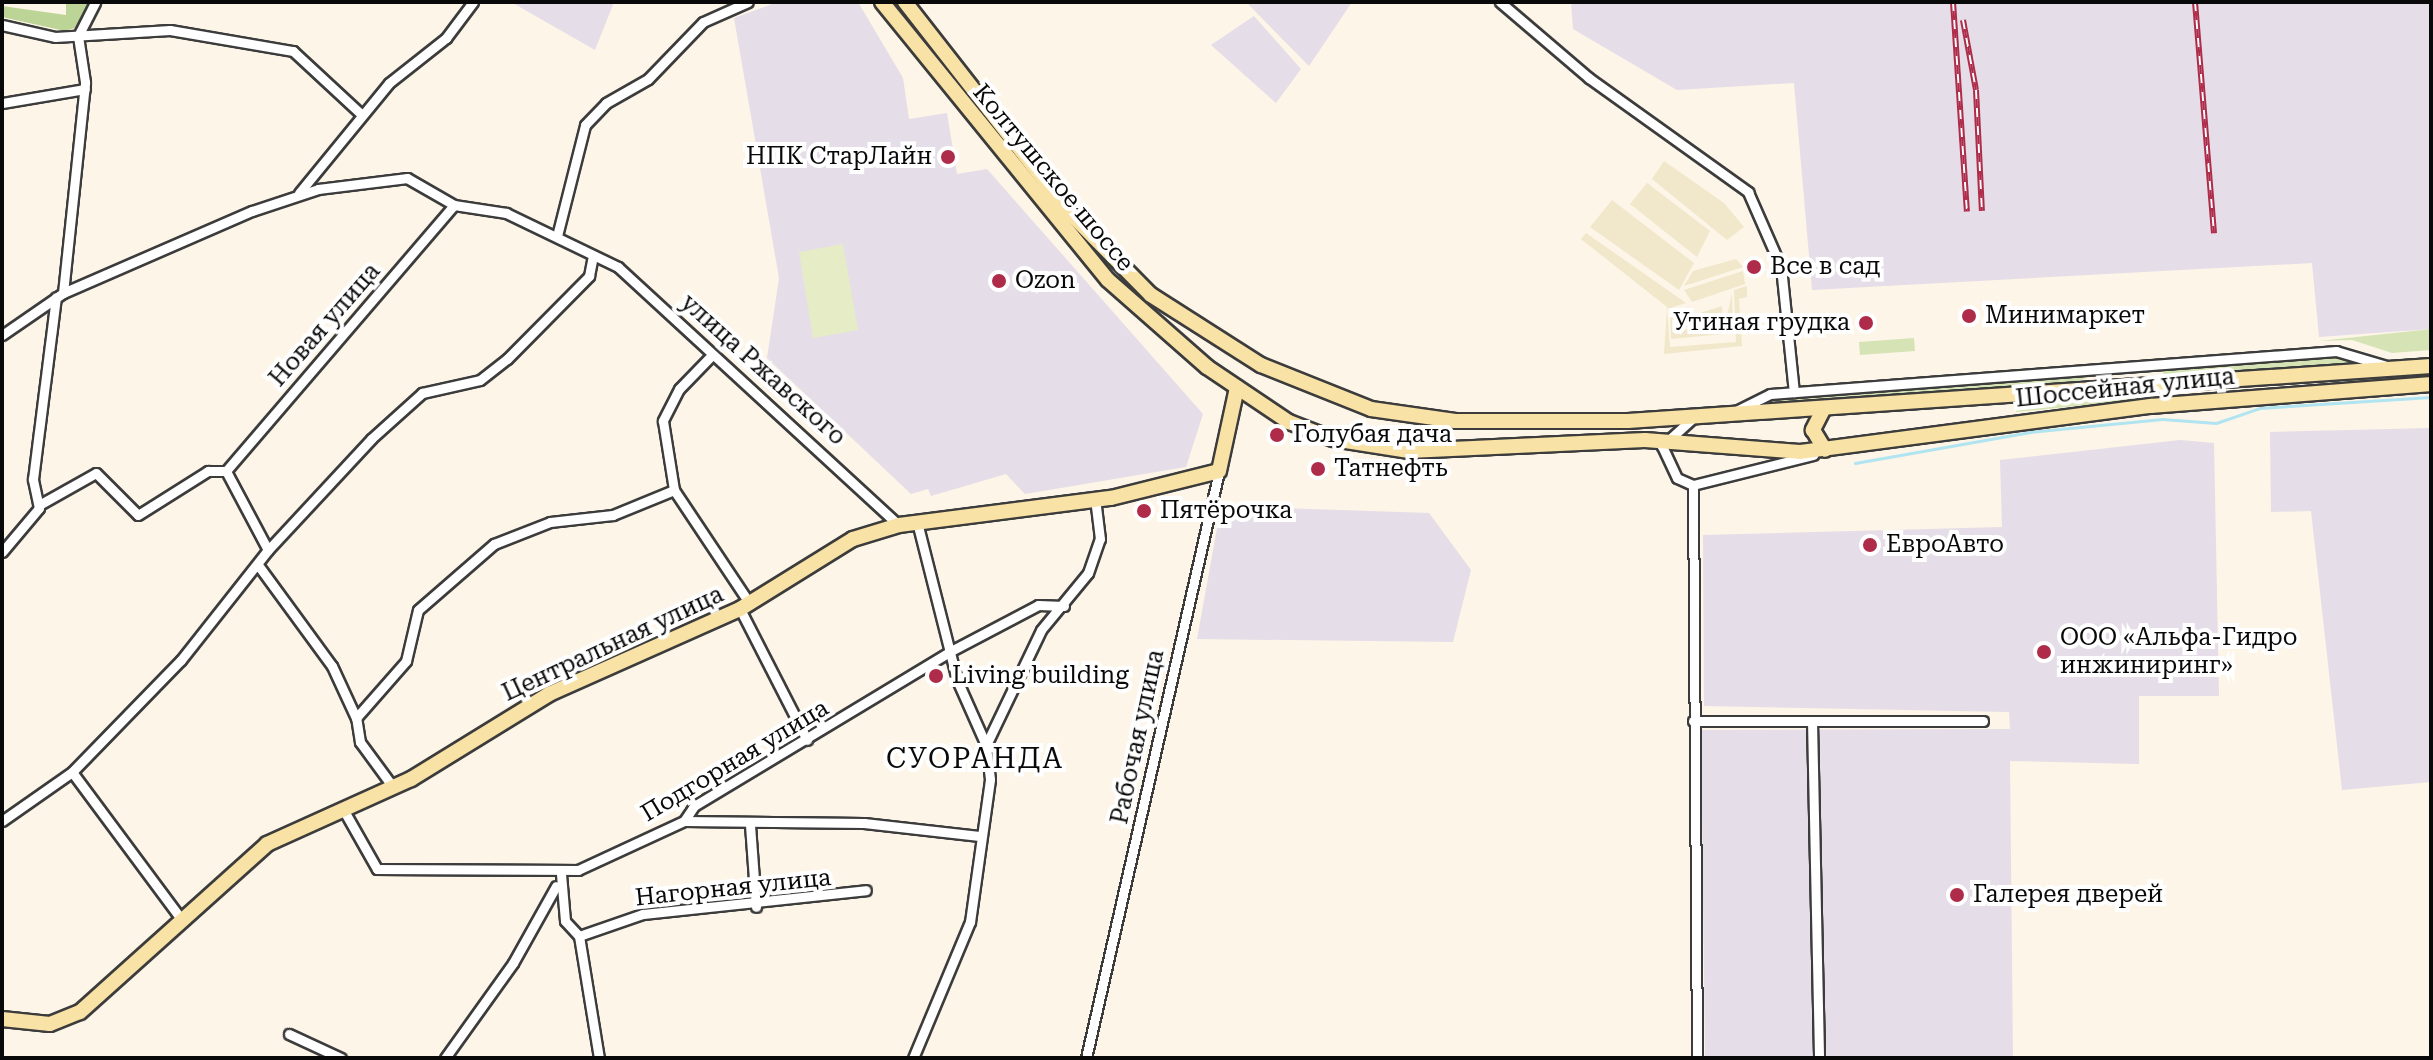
<!DOCTYPE html>
<meta charset="utf-8">
<style>
body{margin:0}
#map{position:relative;width:2433px;height:1060px;overflow:hidden;background:#fdf5e7;font-family:"Roboto Serif",serif}
div>[style]{position:absolute}
[style*='--x']{left:calc(var(--x)*1px);top:calc(var(--y)*1px);width:calc(var(--w)*1px);rotate:calc(var(--a)*1deg)}
.industrial>*{inset:0;background:#e5dde8}
.farmland>*{inset:0;background:#f1e7ca}
.green>*{inset:0;background:#d6e4b5}
.forest>*{inset:0;background:#bcd495}
.pitch>*{inset:0;background:#e6ecc6}
.stream>*{height:3px;margin:-1.5px;padding:0 1.5px;transform-origin:1.5px;border-radius:1.5px;background:#b0e4f1}
.roads{filter:drop-shadow(2px 0 #3c3c3c) drop-shadow(-2px 0 #3c3c3c) drop-shadow(0 2px #3c3c3c) drop-shadow(0 -2px #3c3c3c)}
.street>*{height:9px;margin:-4.5px;padding:0 4.5px;transform-origin:4.5px;border-radius:4.5px;background:#fff}
.secondary>*{height:14px;margin:-7px;padding:0 7px;transform-origin:7px;border-radius:7px;background:#f9e2a6}
.rail>*{height:6px;margin-top:-3px;transform-origin:0;background:repeating-linear-gradient(90deg,#fff 0 9px,#ae2c49 0 18px);box-sizing:border-box;border-block:2px solid #ae2c49}
.dots>*{width:22px;height:22px;translate:-50% -50%;box-sizing:border-box;border:4px solid #fff;border-radius:50%}
span{translate:-50% -50%;white-space:nowrap;text-align:center;line-height:1.15;-webkit-text-stroke:8px #fff;paint-order:stroke}
.poi-label{font-size:24px;color:#090909}
.right{translate:-100% -50%;text-align:right}
.left{translate:0 -50%;text-align:left}
.street-label{font-size:24px;color:#090909}
.quarter-label{font-size:28px;color:#090909;letter-spacing:2px}
.frame{position:absolute;inset:0;border:4px solid #090909;pointer-events:none}
</style>
<div id="map">
<div class="industrial">
<i style="clip-path:polygon(511px 2px,614px 2px,595px 50px)"></i>
<i style="clip-path:polygon(778px 2px,858px 2px,903px 78px,909px 119px,947px 113px,957px 174px,987px 169px,1203px 414px,1186px 467px,1025px 494px,1006px 474px,931px 496px,928px 489px,911px 494px,767px 358px,779px 278px,734px 18px)"></i>
<i style="clip-path:polygon(1246px 2px,1352px 2px,1309px 66px)"></i>
<i style="clip-path:polygon(1571px 2px,2431px 2px,2431px 329px,2319px 337px,2312px 263px,1812px 290px,1794px 83px,1677px 90px,1573px 29px)"></i>
<i style="clip-path:polygon(1254px 16px,1301px 69px,1276px 103px,1211px 45px)"></i>
<i style="clip-path:polygon(2431px 428px,2431px 782px,2342px 790px,2311px 511px,2271px 512px,2270px 432px)"></i>
<i style="clip-path:polygon(2180px 440px,2214px 443px,2219px 696px,2139px 696px,2139px 764px,2010px 761px,2013px 1058px,1705px 1058px,1701px 730px,2010px 729px,2009px 712px,1704px 706px,1703px 535px,2002px 527px,2000px 460px)"></i>
<i style="clip-path:polygon(1221px 506px,1429px 513px,1471px 570px,1453px 642px,1197px 639px)"></i>
</div>
<div class="farmland">
<i style="clip-path:polygon(1664px 161px,1724px 203px,1744px 227px,1727px 240px,1652px 179px)"></i>
<i style="clip-path:polygon(1647px 183px,1710px 231px,1697px 257px,1630px 204px)"></i>
<i style="clip-path:polygon(1612px 200px,1694px 263px,1679px 290px,1590px 227px)"></i>
<i style="clip-path:polygon(1586px 233px,1686px 303px,1667px 309px,1670px 347px,1736px 342px,1734px 290px,1747px 286px,1747px 297px,1739px 299px,1742px 346px,1664px 354px,1667px 307px,1581px 239px)"></i>
<i style="clip-path:polygon(1736px 259px,1743px 267px,1684px 286px,1693px 271px)"></i>
<i style="clip-path:polygon(1743px 271px,1745px 284px,1692px 302px,1684px 290px)"></i>
<i style="clip-path:polygon(1732px 293px,1733px 333px,1671px 339px,1670px 312px,1679px 330px,1725px 326px)"></i>
<i style="clip-path:polygon(1722px 306px,1723px 324px,1682px 327px,1681px 319px)"></i>
</div>
<div class="green">
<i style="clip-path:polygon(2431px 329px,2431px 350px,2392px 353px,2352px 340px,2319px 341px)"></i>
<i style="clip-path:polygon(1914px 338px,1915px 351px,1860px 355px,1859px 342px)"></i>
<i style="clip-path:polygon(2337px 356px,2372px 364px,2164px 380px,2163px 369px)"></i>
<i style="clip-path:polygon(2092px 376px,2066px 385px,1759px 403px,1770px 399px)"></i>
<i style="clip-path:polygon(2155px 394px,2156px 398px,2016px 412px,2015px 403px)"></i>
</div>
<div class="forest">
<i style="clip-path:polygon(66px 2px,89px 2px,78px 27px,65px 31px,2px 17px,2px 6px,66px 15px)"></i>
</div>
<div class="pitch">
<i style="clip-path:polygon(843px 244px,858px 330px,813px 338px,799px 252px)"></i>
</div>
<div class="stream">
<i style="--x:1855;--y:463;--w:178;--a:-10"></i>
<i style="--x:2030;--y:432;--w:133;--a:-5.6"></i>
<i style="--x:2162;--y:419;--w:54;--a:4.2"></i>
<i style="--x:2216;--y:423;--w:46;--a:-18.8"></i>
<i style="--x:2260;--y:408;--w:171;--a:-3.7"></i>
</div>
<div class="roads">
<div class="street">
<i style="--x:1500;--y:2;--w:117;--a:40.5"></i>
<i style="--x:1589;--y:78;--w:196;--a:35.6"></i>
<i style="--x:1748;--y:192;--w:82;--a:66.3"></i>
<i style="--x:1781;--y:267;--w:126;--a:84.1"></i>
<i style="--x:2;--y:25;--w:54;--a:12.8"></i>
<i style="--x:55;--y:37;--w:115;--a:-3.5"></i>
<i style="--x:170;--y:30;--w:125;--a:9.7"></i>
<i style="--x:293;--y:51;--w:93;--a:42.8"></i>
<i style="--x:78;--y:36;--w:38;--a:-63"></i>
<i style="--x:2;--y:103;--w:84;--a:-9.6"></i>
<i style="--x:299;--y:193;--w:142;--a:-50.7"></i>
<i style="--x:389;--y:83;--w:73;--a:-38.3"></i>
<i style="--x:446;--y:38;--w:45;--a:-53.1"></i>
<i style="--x:557;--y:236;--w:114;--a:-75.8"></i>
<i style="--x:585;--y:125;--w:30;--a:-46"></i>
<i style="--x:606;--y:103;--w:48;--a:-29.7"></i>
<i style="--x:648;--y:79;--w:79;--a:-46"></i>
<i style="--x:703;--y:22;--w:49;--a:-24"></i>
<i style="--x:63;--y:293;--w:212;--a:-84"></i>
<i style="--x:85;--y:82;--w:47;--a:-98.7"></i>
<i style="--x:2;--y:335;--w:74;--a:-34.5"></i>
<i style="--x:63;--y:293;--w:206;--a:-23.5"></i>
<i style="--x:252;--y:211;--w:70;--a:-18.4"></i>
<i style="--x:318;--y:189;--w:90;--a:-7"></i>
<i style="--x:407;--y:178;--w:54;--a:29.9"></i>
<i style="--x:454;--y:205;--w:53;--a:8.7"></i>
<i style="--x:506;--y:213;--w:124;--a:25.7"></i>
<i style="--x:618;--y:267;--w:381;--a:42.6"></i>
<i style="--x:712;--y:355;--w:47;--a:134.1"></i>
<i style="--x:679;--y:389;--w:36;--a:117"></i>
<i style="--x:663;--y:421;--w:70;--a:80.9"></i>
<i style="--x:674;--y:490;--w:137;--a:56.3"></i>
<i style="--x:1732;--y:413;--w:42;--a:-26.6"></i>
<i style="--x:1770;--y:394;--w:568;--a:-4.34"></i>
<i style="--x:2336;--y:351;--w:53;--a:16.4"></i>
<i style="--x:1693;--y:418;--w:42;--a:137.9"></i>
<i style="--x:1662;--y:446;--w:35;--a:65"></i>
<i style="--x:1677;--y:478;--w:17;--a:24"></i>
<i style="--x:1693;--y:485;--w:124;--a:-14"></i>
<i style="--x:226;--y:471;--w:350;--a:-49.4"></i>
<i style="--x:1693;--y:485;--w:573;--a:89.6"></i>
<i style="--x:39;--y:505;--w:65;--a:-29.3"></i>
<i style="--x:96;--y:473;--w:59;--a:45"></i>
<i style="--x:138;--y:515;--w:83;--a:-32.2"></i>
<i style="--x:208;--y:471;--w:18;--a:0"></i>
<i style="--x:226;--y:471;--w:89;--a:62"></i>
<i style="--x:917;--y:522;--w:163;--a:75.8"></i>
<i style="--x:957;--y:680;--w:71;--a:66"></i>
<i style="--x:2;--y:552;--w:57;--a:-49.9"></i>
<i style="--x:39;--y:508;--w:30;--a:-102"></i>
<i style="--x:33;--y:479;--w:183;--a:-82.8"></i>
<i style="--x:258;--y:565;--w:125;--a:53.8"></i>
<i style="--x:332;--y:666;--w:57;--a:65.2"></i>
<i style="--x:740;--y:609;--w:147;--a:62.9"></i>
<i style="--x:1693;--y:721;--w:290;--a:0"></i>
<i style="--x:1812;--y:721;--w:337;--a:88.8"></i>
<i style="--x:72;--y:772;--w:179;--a:53.4"></i>
<i style="--x:393;--y:787;--w:56;--a:-126.3"></i>
<i style="--x:360;--y:742;--w:24;--a:-99"></i>
<i style="--x:356;--y:718;--w:76;--a:-48.7"></i>
<i style="--x:406;--y:661;--w:52;--a:-76.8"></i>
<i style="--x:418;--y:610;--w:101;--a:-41"></i>
<i style="--x:494;--y:544;--w:60;--a:-21.4"></i>
<i style="--x:550;--y:522;--w:63;--a:-6.3"></i>
<i style="--x:613;--y:515;--w:66;--a:-22.3"></i>
<i style="--x:343;--y:809;--w:69;--a:60.5"></i>
<i style="--x:377;--y:869;--w:201;--a:0.3"></i>
<i style="--x:578;--y:870;--w:117;--a:-24.8"></i>
<i style="--x:684;--y:821;--w:18;--a:-56"></i>
<i style="--x:694;--y:806;--w:298;--a:-31.1"></i>
<i style="--x:949;--y:652;--w:101;--a:-27.8"></i>
<i style="--x:1038;--y:605;--w:26;--a:2"></i>
<i style="--x:2;--y:821;--w:85;--a:-35"></i>
<i style="--x:72;--y:772;--w:156;--a:-45.8"></i>
<i style="--x:181;--y:660;--w:140;--a:-51.7"></i>
<i style="--x:268;--y:550;--w:151;--a:-47.1"></i>
<i style="--x:371;--y:439;--w:69;--a:-42"></i>
<i style="--x:422;--y:393;--w:59;--a:-12.6"></i>
<i style="--x:480;--y:380;--w:34;--a:-38"></i>
<i style="--x:507;--y:359;--w:117;--a:-45.3"></i>
<i style="--x:589;--y:276;--w:20;--a:-79"></i>
<i style="--x:684;--y:821;--w:180;--a:0.6"></i>
<i style="--x:864;--y:823;--w:116;--a:6.4"></i>
<i style="--x:750;--y:825;--w:82;--a:85.8"></i>
<i style="--x:561;--y:874;--w:47;--a:85.1"></i>
<i style="--x:565;--y:921;--w:21;--a:47"></i>
<i style="--x:579;--y:936;--w:68;--a:-19"></i>
<i style="--x:643;--y:914;--w:224;--a:-6.1"></i>
<i style="--x:579;--y:936;--w:124;--a:80.7"></i>
<i style="--x:289;--y:1034;--w:57;--a:24.8"></i>
<i style="--x:445;--y:1058;--w:117;--a:-54.4"></i>
<i style="--x:513;--y:963;--w:88;--a:-60.8"></i>
<i style="--x:913;--y:1058;--w:147;--a:-67.3"></i>
<i style="--x:970;--y:922;--w:144;--a:-82"></i>
<i style="--x:990;--y:779;--w:34;--a:-97"></i>
<i style="--x:986;--y:745;--w:127;--a:-64.4"></i>
<i style="--x:1041;--y:630;--w:74;--a:-50.5"></i>
<i style="--x:1088;--y:573;--w:36;--a:-71"></i>
<i style="--x:1100;--y:539;--w:39;--a:-97"></i>
<i style="--x:1086;--y:1058;--w:602;--a:-77.23"></i>
</div>
<div class="secondary">
<i style="--x:882;--y:2;--w:358;--a:50.9"></i>
<i style="--x:1108;--y:280;--w:132;--a:41.3"></i>
<i style="--x:1207;--y:367;--w:99;--a:33.9"></i>
<i style="--x:1289;--y:422;--w:47;--a:21.1"></i>
<i style="--x:1333;--y:439;--w:77;--a:9"></i>
<i style="--x:1409;--y:451;--w:236;--a:-2.7"></i>
<i style="--x:1645;--y:440;--w:155;--a:4.4"></i>
<i style="--x:1800;--y:452;--w:354;--a:-7.5"></i>
<i style="--x:2151;--y:406;--w:281;--a:-4.5"></i>
<i style="--x:905;--y:2;--w:268;--a:52"></i>
<i style="--x:1070;--y:213;--w:115;--a:45.4"></i>
<i style="--x:1151;--y:295;--w:130;--a:32.5"></i>
<i style="--x:1261;--y:365;--w:118;--a:21.8"></i>
<i style="--x:1371;--y:409;--w:85;--a:8.1"></i>
<i style="--x:1455;--y:421;--w:173;--a:0"></i>
<i style="--x:1628;--y:421;--w:805;--a:-3.92"></i>
<i style="--x:1824;--y:408;--w:25;--a:117"></i>
<i style="--x:1813;--y:430;--w:23;--a:59"></i>
<i style="--x:2;--y:1019;--w:48;--a:5.9"></i>
<i style="--x:50;--y:1024;--w:32;--a:-22"></i>
<i style="--x:80;--y:1012;--w:251;--a:-41.9"></i>
<i style="--x:267;--y:844;--w:158;--a:-24.3"></i>
<i style="--x:411;--y:779;--w:162;--a:-31.6"></i>
<i style="--x:549;--y:694;--w:209;--a:-24"></i>
<i style="--x:740;--y:609;--w:133;--a:-31.8"></i>
<i style="--x:853;--y:539;--w:48;--a:-16.9"></i>
<i style="--x:899;--y:525;--w:214;--a:-7.3"></i>
<i style="--x:1111;--y:498;--w:111;--a:-14"></i>
<i style="--x:1219;--y:471;--w:85;--a:-77.8"></i>
</div>
</div>
<div class="rail">
<i style="--x:1953;--y:2;--w:210;--a:86.2"></i>
<i style="--x:2195;--y:2;--w:232;--a:85.3"></i>
<i style="--x:1963;--y:20;--w:71;--a:79.5"></i>
<i style="--x:1976;--y:90;--w:121;--a:87.2"></i>
</div>
<div class="dots">
<i style="left:948px;top:157px;background:#ae2c49"></i>
<i style="left:1754px;top:267px;background:#ae2c49"></i>
<i style="left:999px;top:281px;background:#ae2c49"></i>
<i style="left:1969px;top:316px;background:#ae2c49"></i>
<i style="left:1866px;top:323px;background:#ae2c49"></i>
<i style="left:1277px;top:435px;background:#ae2c49"></i>
<i style="left:1318px;top:469px;background:#ae2c49"></i>
<i style="left:1144px;top:511px;background:#ae2c49"></i>
<i style="left:1870px;top:545px;background:#ae2c49"></i>
<i style="left:2044px;top:652px;background:#ae2c49"></i>
<i style="left:936px;top:676px;background:#ae2c49"></i>
<i style="left:1957px;top:895px;background:#ae2c49"></i>
</div>
<div class="poi-label">
<span class="right" style="left:932px;top:157px">НПК СтарЛайн</span>
<span class="left" style="left:1770px;top:267px">Все в сад</span>
<span class="left" style="left:1015px;top:281px">Ozon</span>
<span class="left" style="left:1985px;top:316px">Минимаркет</span>
<span class="right" style="left:1850px;top:323px">Утиная грудка</span>
<span class="left" style="left:1293px;top:435px">Голубая дача</span>
<span class="left" style="left:1334px;top:469px">Татнефть</span>
<span class="left" style="left:1160px;top:511px">Пятёрочка</span>
<span class="left" style="left:1886px;top:545px">ЕвроАвто</span>
<span class="left" style="left:2060px;top:652px">ООО «Альфа-Гидро<br>инжиниринг»</span>
<span class="left" style="left:952px;top:676px">Living building</span>
<span class="left" style="left:1973px;top:895px">Галерея дверей</span>
</div>
<div class="street-label">
<span style="left:1053px;top:178px;rotate:50deg">Колтушское шоссе</span>
<span style="left:325px;top:325px;rotate:-49deg">Новая улица</span>
<span style="left:763px;top:370px;rotate:42deg">улица Ржавского</span>
<span style="left:2125px;top:388px;rotate:-6deg">Шоссейная улица</span>
<span style="left:613px;top:644px;rotate:-25deg">Центральная улица</span>
<span style="left:1138px;top:737px;rotate:-78deg">Рабочая улица</span>
<span style="left:735px;top:761px;rotate:-31deg">Подгорная улица</span>
<span style="left:733px;top:888px;rotate:-6deg">Нагорная улица</span>
</div>
<div class="quarter-label">
<span style="left:975px;top:759px">СУОРАНДА</span>
</div>
<div class="frame"></div>
</div>
